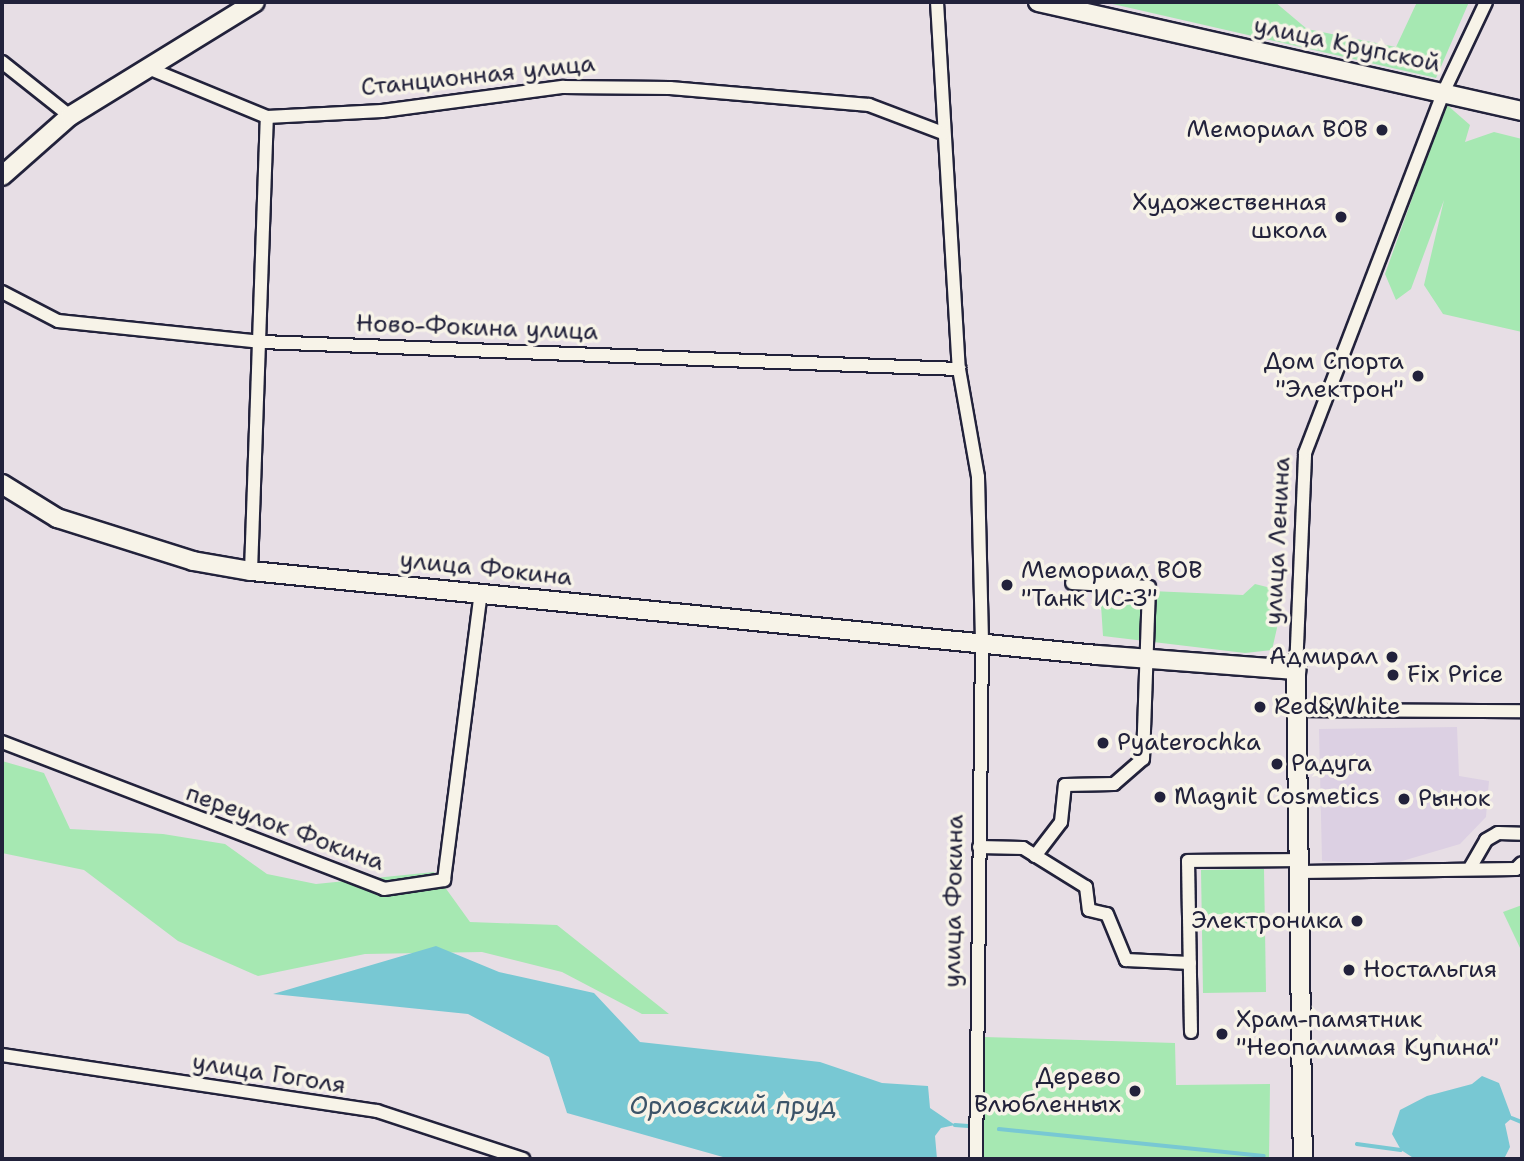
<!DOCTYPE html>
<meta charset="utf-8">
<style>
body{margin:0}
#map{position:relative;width:1524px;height:1161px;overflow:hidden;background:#e7dee5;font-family:"Shantell Sans",sans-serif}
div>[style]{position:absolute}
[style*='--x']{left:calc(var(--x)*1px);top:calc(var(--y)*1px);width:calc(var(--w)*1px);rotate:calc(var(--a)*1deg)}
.built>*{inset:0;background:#dcd0e3}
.green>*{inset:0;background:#a6e8b2}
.water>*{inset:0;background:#78c8d3}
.stream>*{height:3.5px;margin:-1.75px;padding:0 1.75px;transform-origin:1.75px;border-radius:1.75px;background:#78c8d3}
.roads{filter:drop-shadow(2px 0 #22223b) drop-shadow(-2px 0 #22223b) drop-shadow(0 2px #22223b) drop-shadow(0 -2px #22223b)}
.street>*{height:12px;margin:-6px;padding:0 6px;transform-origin:6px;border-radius:6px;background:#f7f3e8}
.secondary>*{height:18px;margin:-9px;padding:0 9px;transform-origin:9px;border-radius:9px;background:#f7f3e8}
.dots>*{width:19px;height:19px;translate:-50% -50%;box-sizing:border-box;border:4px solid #f7f3e8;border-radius:50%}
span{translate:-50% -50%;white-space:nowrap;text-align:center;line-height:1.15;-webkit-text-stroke:7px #f7f3e8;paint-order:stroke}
.street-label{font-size:24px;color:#22223b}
.poi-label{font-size:24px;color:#22223b}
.right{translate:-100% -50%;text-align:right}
.left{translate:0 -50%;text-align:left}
.water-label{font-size:26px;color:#3c5469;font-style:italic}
.frame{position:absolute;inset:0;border:4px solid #22223b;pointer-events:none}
</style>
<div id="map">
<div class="built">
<i style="clip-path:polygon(1457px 727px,1459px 776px,1489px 781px,1486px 817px,1460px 844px,1392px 864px,1322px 861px,1319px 729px)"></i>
</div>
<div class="green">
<i style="clip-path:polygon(1104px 2px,1275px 2px,1307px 29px,1396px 47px,1417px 2px,1469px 2px,1436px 78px)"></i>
<i style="clip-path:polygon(1446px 104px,1470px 125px,1465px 142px,1494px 132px,1522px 139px,1522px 332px,1443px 314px,1424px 285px,1444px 200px,1411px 289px,1396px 300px,1385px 274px)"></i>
<i style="clip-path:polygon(1255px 584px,1271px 588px,1279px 619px,1272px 650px,1245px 653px,1103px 636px,1101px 605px,1151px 591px,1243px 595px)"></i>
<i style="clip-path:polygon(2px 761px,44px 773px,70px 829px,163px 834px,225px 844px,267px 874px,316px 884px,434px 872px,470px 922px,557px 925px,669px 1014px,642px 1014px,562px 972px,482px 952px,365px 954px,258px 976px,178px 941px,84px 870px,2px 853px)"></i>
<i style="clip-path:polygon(1264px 869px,1266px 992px,1203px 993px,1201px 870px)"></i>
<i style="clip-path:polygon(1522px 905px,1522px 952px,1503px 912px)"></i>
<i style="clip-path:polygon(984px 1037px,1175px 1043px,1176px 1085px,1270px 1084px,1269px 1159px,980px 1159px)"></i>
</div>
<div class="water">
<i style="clip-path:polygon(436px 946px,499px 972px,594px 993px,640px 1042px,820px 1062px,882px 1083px,928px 1086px,930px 1108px,955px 1125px,941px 1128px,935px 1136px,937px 1159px,730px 1159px,567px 1113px,549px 1057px,468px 1014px,273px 994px)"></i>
<i style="clip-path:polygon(1482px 1076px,1499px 1083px,1512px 1118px,1505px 1124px,1510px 1147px,1504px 1159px,1415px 1159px,1401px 1150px,1392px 1134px,1400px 1110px,1427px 1096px,1472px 1084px)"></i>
</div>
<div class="stream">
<i style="--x:1512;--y:1118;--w:11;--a:22"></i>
<i style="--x:955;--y:1125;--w:16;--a:4"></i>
<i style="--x:999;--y:1129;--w:266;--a:5.8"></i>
<i style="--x:1357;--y:1144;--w:44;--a:7.8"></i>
</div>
<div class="roads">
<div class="street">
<i style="--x:937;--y:2;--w:368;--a:86.6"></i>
<i style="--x:959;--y:369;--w:110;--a:80"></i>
<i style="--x:978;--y:477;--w:165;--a:88.6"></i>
<i style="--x:982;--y:642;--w:517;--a:90.66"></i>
<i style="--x:2;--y:62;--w:87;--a:38.5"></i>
<i style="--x:148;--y:68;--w:129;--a:22.4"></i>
<i style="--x:267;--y:117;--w:115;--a:-3"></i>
<i style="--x:382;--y:111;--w:183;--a:-7.6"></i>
<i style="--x:563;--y:87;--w:107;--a:0.5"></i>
<i style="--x:670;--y:88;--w:200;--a:4.9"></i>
<i style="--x:869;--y:105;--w:79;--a:20.7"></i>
<i style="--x:2;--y:292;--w:63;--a:27.4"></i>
<i style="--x:58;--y:321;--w:205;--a:5.9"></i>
<i style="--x:262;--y:342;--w:698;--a:2.22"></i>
<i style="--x:251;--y:571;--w:454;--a:-88"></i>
<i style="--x:1296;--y:670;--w:217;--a:-87.6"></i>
<i style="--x:1305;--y:453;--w:388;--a:-69"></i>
<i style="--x:1444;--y:91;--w:98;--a:-64.7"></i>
<i style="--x:1297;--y:710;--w:225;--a:0.3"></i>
<i style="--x:2;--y:742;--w:409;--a:21"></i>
<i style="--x:384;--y:889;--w:61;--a:-8.5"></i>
<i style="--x:444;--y:880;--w:290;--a:-82.7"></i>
<i style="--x:979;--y:847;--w:44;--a:1.3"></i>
<i style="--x:1023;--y:848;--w:74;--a:31.8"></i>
<i style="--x:1086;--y:887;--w:23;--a:83"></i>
<i style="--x:1089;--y:910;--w:18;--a:13"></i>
<i style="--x:1107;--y:914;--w:50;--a:67.6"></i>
<i style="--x:1126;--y:960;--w:64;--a:2.7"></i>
<i style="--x:1035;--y:856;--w:43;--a:-52.6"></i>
<i style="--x:1061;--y:822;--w:37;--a:-84"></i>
<i style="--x:1065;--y:785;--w:49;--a:-1.2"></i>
<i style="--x:1114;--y:784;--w:38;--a:-41"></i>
<i style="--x:1143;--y:759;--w:172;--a:-88"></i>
<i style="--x:1149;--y:587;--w:77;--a:-177"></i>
<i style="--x:1470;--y:868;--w:32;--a:-60"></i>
<i style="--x:1486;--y:840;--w:14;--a:-30"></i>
<i style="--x:1498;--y:833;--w:24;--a:2"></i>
<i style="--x:1300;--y:872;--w:216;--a:-0.8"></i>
<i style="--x:1516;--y:869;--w:8;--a:-45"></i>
<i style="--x:1191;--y:1032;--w:171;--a:-91"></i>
<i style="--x:1188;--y:861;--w:112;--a:-0.5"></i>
<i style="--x:2;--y:1055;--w:379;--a:8.5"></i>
<i style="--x:377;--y:1111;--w:154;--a:18.2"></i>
</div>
<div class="secondary">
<i style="--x:1038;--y:2;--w:496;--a:12.7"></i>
<i style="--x:2;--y:176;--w:91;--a:-41.4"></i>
<i style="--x:70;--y:116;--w:217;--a:-31.6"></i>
<i style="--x:2;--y:484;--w:65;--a:31.7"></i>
<i style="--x:57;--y:518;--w:143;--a:17.5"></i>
<i style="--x:193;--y:561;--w:59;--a:9.8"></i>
<i style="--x:251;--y:571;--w:850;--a:5.67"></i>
<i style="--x:1097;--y:655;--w:200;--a:4.3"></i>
<i style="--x:1296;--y:670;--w:489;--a:89.2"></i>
</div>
</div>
<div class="dots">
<i style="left:1382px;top:130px;background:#22223b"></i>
<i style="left:1341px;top:217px;background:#22223b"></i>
<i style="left:1418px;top:376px;background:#22223b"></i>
<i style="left:1007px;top:585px;background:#22223b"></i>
<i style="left:1392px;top:657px;background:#22223b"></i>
<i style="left:1393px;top:675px;background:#22223b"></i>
<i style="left:1260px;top:707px;background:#22223b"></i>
<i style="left:1103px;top:743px;background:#22223b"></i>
<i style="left:1277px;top:764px;background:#22223b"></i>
<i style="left:1160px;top:797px;background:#22223b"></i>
<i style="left:1404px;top:799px;background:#22223b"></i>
<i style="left:1357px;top:921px;background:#22223b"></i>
<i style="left:1349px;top:970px;background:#22223b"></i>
<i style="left:1222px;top:1034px;background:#22223b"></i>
<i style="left:1135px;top:1091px;background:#22223b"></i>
</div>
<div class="street-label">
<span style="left:1347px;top:45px;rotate:12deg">улица Крупской</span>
<span style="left:478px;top:76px;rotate:-6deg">Станционная улица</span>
<span style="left:477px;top:328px;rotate:2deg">Ново-Фокина улица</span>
<span style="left:1278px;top:541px;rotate:-87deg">улица Ленина</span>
<span style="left:486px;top:569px;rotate:6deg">улица Фокина</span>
<span style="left:285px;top:828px;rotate:20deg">переулок Фокина</span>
<span style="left:954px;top:901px;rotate:-89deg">улица Фокина</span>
<span style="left:269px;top:1074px;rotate:9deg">улица Гоголя</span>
</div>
<div class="poi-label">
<span class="right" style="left:1368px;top:130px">Мемориал ВОВ</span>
<span class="right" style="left:1327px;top:217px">Художественная<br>школа</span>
<span class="right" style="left:1404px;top:376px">Дом Спорта<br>"Электрон"</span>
<span class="left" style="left:1021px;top:585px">Мемориал ВОВ<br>"Танк ИС-3"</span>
<span class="right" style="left:1378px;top:657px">Адмирал</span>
<span class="left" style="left:1407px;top:675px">Fix Price</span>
<span class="left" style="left:1274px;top:707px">Red&amp;White</span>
<span class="left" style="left:1117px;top:743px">Pyaterochka</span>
<span class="left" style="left:1291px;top:764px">Радуга</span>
<span class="left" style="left:1174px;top:797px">Magnit Cosmetics</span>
<span class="left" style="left:1418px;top:799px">Рынок</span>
<span class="right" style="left:1343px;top:921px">Электроника</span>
<span class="left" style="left:1363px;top:970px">Ностальгия</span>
<span class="left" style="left:1236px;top:1034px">Храм-памятник<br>"Неопалимая Купина"</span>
<span class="right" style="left:1121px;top:1091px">Дерево<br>Влюбленных</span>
</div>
<div class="water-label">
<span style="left:733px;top:1105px">Орловский пруд</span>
</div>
<div class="frame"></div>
</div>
